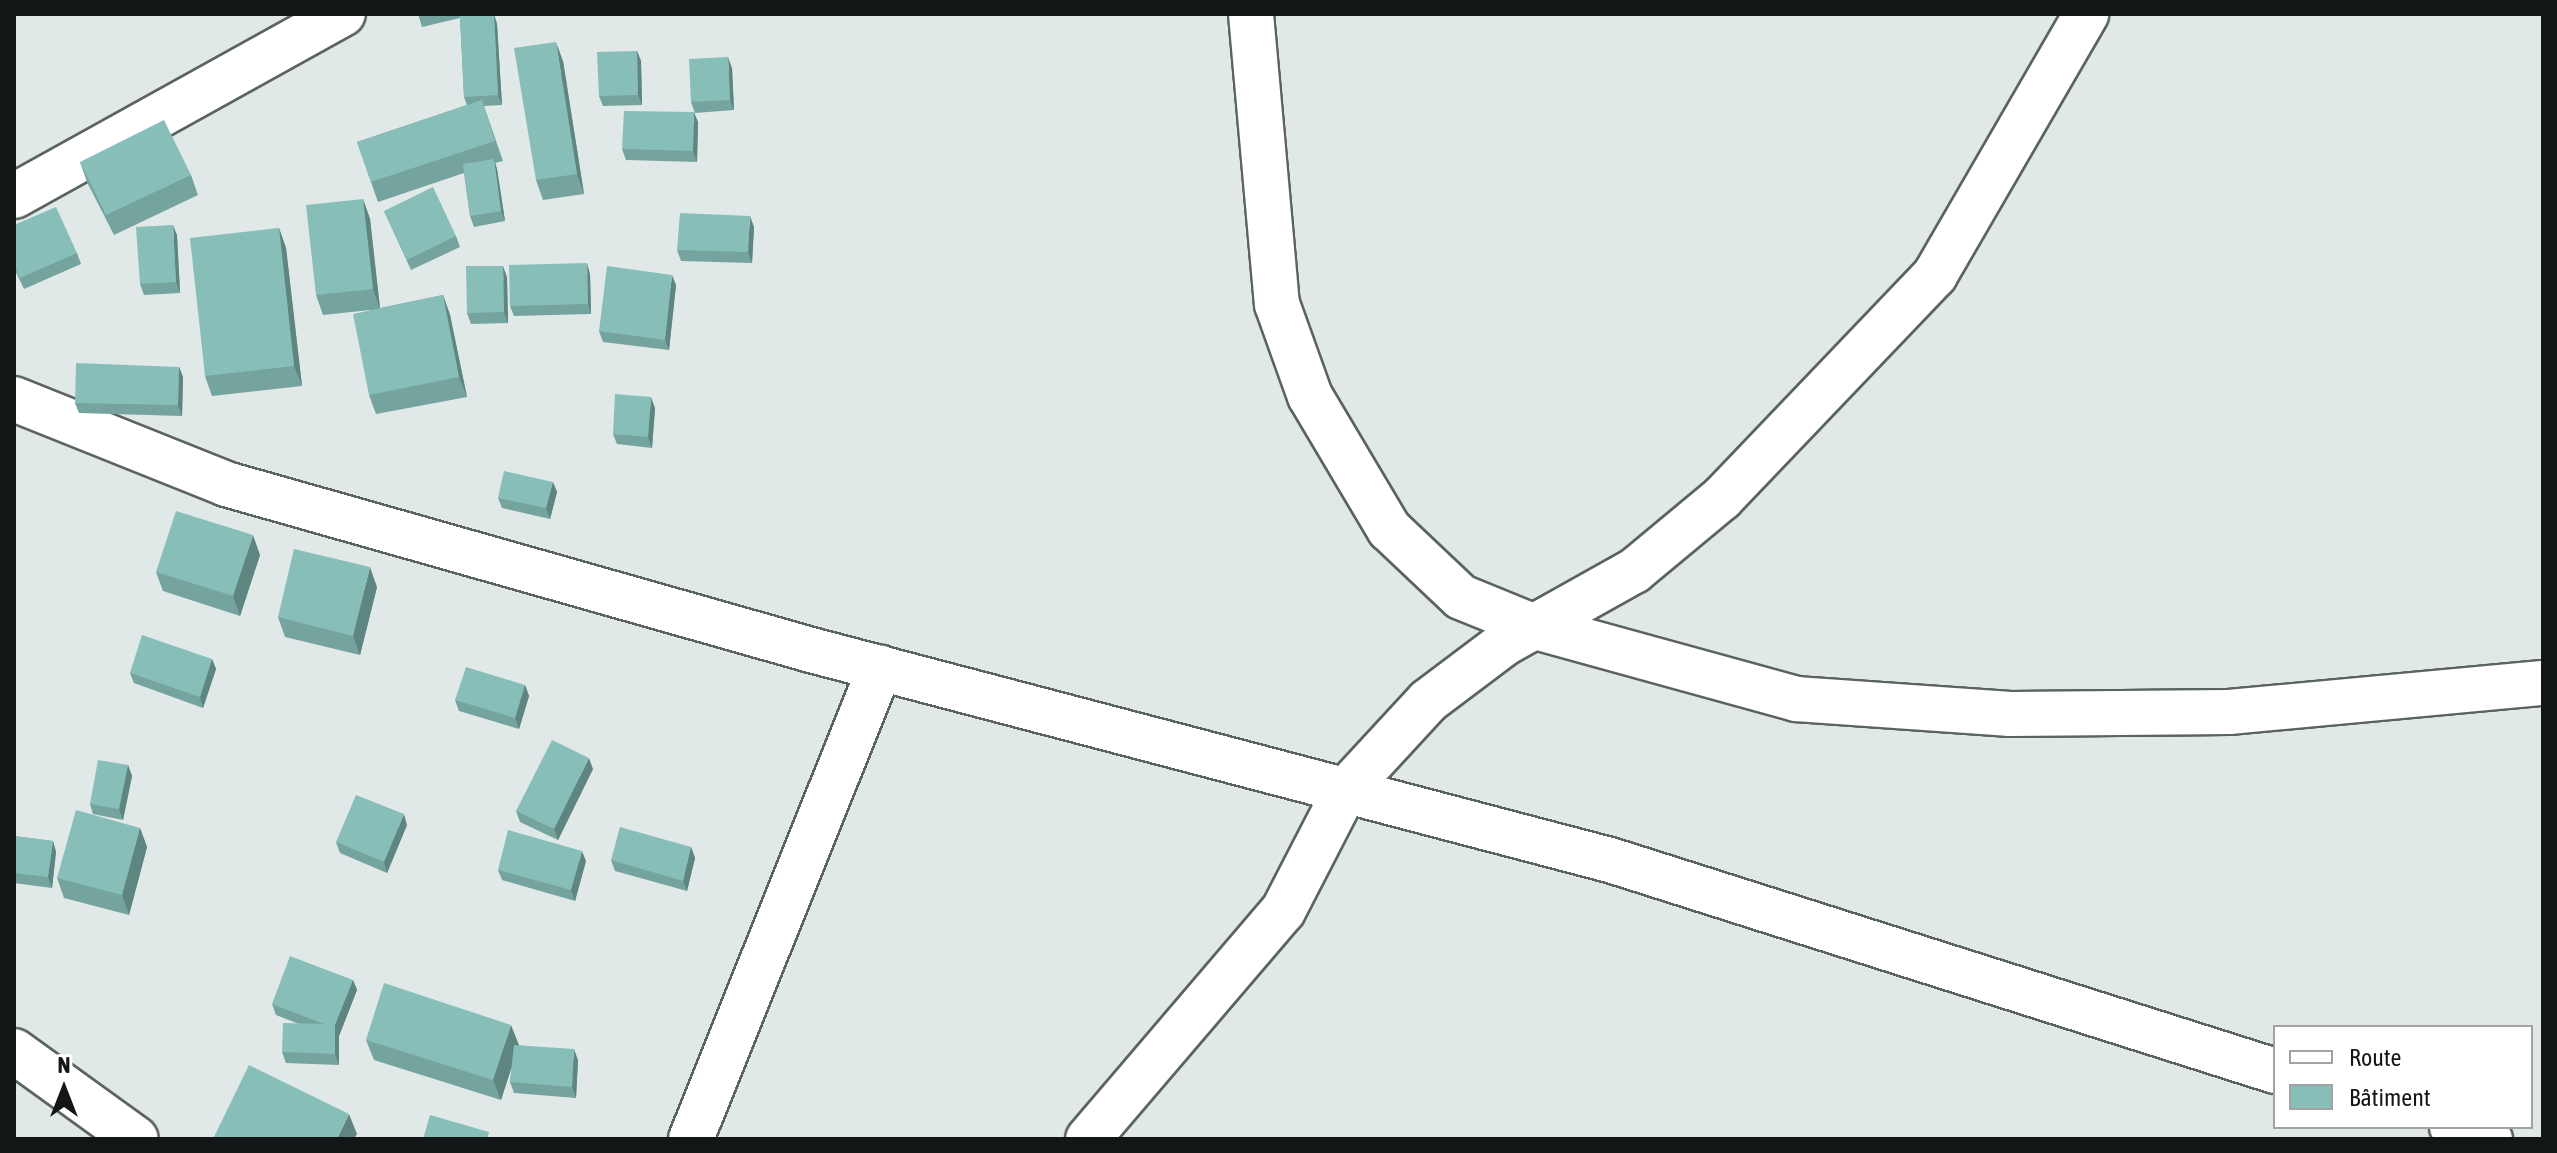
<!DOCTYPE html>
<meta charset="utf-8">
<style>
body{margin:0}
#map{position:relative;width:2557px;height:1153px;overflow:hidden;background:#e0e9e8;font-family:"Asap Condensed",sans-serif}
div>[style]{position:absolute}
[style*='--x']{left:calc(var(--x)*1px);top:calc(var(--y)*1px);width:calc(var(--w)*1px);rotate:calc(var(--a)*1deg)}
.roads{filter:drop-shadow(2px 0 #5b6362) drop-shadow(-2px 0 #5b6362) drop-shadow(0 2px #5b6362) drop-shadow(0 -2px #5b6362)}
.street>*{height:44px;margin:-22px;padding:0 22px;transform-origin:22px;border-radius:22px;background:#fff}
.wall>*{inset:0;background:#75a39e}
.shaded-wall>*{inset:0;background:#5f8581}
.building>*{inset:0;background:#88beb8}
span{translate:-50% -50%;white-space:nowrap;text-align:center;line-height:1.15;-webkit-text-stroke:6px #fff;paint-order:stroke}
.frame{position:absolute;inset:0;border:16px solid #131616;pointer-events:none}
.legend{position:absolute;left:2273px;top:1025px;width:260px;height:104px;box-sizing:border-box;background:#fff;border:2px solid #a1a2a2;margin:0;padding:10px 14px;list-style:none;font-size:24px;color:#131616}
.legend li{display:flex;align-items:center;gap:16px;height:40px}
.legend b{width:40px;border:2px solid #a1a2a2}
.north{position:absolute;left:24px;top:1049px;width:80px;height:80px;-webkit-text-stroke:6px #fff;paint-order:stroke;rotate:0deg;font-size:22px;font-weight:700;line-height:32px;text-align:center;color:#131616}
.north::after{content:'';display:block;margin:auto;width:28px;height:36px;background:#131616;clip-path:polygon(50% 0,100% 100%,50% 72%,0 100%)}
</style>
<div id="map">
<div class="roads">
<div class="street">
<i style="--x:1251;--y:14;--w:291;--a:84.9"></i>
<i style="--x:1277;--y:304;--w:98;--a:70.3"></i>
<i style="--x:1310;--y:396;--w:155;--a:59.3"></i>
<i style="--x:1389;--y:529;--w:99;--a:43.4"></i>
<i style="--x:1461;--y:597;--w:80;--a:22.1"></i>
<i style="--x:1535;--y:627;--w:271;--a:15.4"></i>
<i style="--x:1796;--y:699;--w:215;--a:4"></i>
<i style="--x:2010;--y:714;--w:219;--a:-0.5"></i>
<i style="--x:2229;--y:712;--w:315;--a:-5.3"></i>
<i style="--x:14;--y:196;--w:376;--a:-29"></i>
<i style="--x:14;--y:399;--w:228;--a:21.8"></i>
<i style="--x:226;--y:484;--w:608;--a:15.84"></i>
<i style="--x:811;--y:650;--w:826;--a:14.73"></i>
<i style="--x:1610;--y:860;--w:698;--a:17.6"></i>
<i style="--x:14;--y:1051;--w:150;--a:35.8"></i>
<i style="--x:2452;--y:1127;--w:40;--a:18"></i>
<i style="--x:691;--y:1139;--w:508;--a:-68.14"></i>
<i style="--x:1088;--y:1139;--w:300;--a:-49.5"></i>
<i style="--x:1283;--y:911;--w:135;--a:-62.7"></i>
<i style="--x:1345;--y:791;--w:122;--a:-47.3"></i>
<i style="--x:1428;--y:701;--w:96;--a:-37"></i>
<i style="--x:1505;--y:643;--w:148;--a:-29.2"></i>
<i style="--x:1634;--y:571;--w:114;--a:-39.7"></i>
<i style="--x:1722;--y:498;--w:308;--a:-46.3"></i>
<i style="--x:1935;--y:275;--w:302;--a:-59.9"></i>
</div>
</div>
<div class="wall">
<i style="clip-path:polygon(418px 14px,494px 14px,497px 24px,502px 105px,484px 106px,503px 161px,495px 163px,497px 169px,505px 221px,474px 227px,470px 216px,464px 173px,378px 202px,357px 142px,467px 105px,464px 97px,460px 18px,422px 27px)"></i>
<i style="clip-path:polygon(637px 51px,641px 61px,642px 105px,603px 106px,599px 96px)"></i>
<i style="clip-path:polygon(563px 61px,584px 194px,543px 200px,536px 180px)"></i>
<i style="clip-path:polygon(732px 68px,734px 110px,695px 113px,691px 102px)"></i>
<i style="clip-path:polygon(698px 122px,697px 162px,626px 160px,622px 149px)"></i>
<i style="clip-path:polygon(80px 162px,191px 175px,198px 195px,114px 235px,87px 182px)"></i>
<i style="clip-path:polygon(363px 199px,370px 219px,380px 308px,443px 295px,450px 315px,467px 397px,376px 414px,369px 395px,370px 310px,323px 315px,316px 295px)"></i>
<i style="clip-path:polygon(384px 211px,456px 236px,460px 247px,411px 270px)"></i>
<i style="clip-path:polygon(14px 225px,77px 253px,81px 264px,24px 289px,14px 268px)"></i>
<i style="clip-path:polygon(754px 227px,752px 263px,681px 261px,677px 250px)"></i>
<i style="clip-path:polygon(279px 228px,286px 248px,302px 386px,212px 396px,205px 376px)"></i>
<i style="clip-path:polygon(177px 235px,180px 293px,144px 295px,140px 284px)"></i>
<i style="clip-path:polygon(590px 274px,591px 314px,514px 316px,510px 306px)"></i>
<i style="clip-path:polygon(507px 277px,508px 323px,471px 324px,467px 313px)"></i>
<i style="clip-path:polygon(676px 285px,669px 350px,603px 342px,599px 331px)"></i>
<i style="clip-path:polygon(179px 367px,183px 377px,182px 416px,79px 413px,75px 403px)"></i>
<i style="clip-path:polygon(655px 408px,652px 448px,617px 444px,613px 434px)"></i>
<i style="clip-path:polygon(553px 482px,557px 492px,550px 519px,502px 508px,498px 498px)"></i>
<i style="clip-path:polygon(260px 555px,240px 616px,163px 591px,156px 572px)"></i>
<i style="clip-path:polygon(377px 587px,360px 655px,285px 637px,278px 617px)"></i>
<i style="clip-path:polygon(212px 659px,216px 669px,203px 708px,134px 683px,130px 673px)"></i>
<i style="clip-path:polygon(525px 685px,529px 696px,519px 729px,459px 711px,455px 700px)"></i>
<i style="clip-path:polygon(128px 765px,132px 776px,123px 820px,93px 814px,90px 804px)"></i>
<i style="clip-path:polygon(593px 769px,558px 840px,520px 822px,516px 811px)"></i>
<i style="clip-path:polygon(407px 825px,387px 873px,340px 853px,336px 842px)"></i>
<i style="clip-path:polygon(140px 828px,147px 847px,129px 915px,64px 898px,57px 878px)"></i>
<i style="clip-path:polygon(14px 836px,53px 841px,56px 852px,52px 888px,14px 883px)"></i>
<i style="clip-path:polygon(691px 847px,695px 858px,687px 891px,615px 871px,611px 860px)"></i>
<i style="clip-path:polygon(586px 861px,575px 901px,502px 880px,498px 870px)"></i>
<i style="clip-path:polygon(353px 980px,357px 990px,339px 1036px,339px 1065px,286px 1063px,282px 1052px,299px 1024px,276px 1015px,272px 1004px)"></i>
<i style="clip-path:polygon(366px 1040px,518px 1045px,578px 1060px,576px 1098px,514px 1093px,510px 1082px,512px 1065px,501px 1100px,374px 1060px)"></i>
</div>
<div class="shaded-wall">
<i style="clip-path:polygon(494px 14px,497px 24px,502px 105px,498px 95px)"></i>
<i style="clip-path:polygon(556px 42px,563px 61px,584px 194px,577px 174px)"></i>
<i style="clip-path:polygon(637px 51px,641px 61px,642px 105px,638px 95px)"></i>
<i style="clip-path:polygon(728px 57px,732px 68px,734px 110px,730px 100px)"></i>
<i style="clip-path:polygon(694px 112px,698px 122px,697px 162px,693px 151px)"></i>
<i style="clip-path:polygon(494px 159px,497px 169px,505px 221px,501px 211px)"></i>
<i style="clip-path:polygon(363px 199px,370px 219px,380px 309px,373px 289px)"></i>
<i style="clip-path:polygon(750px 216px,754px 227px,752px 263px,748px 252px)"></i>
<i style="clip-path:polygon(173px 225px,177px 235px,180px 293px,176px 282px)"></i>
<i style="clip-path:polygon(279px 228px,286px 248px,302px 386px,294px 366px)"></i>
<i style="clip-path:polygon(587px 263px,590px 274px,591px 314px,588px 304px)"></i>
<i style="clip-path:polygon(503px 266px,507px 277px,508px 323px,504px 312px)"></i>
<i style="clip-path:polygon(672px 275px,676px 285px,669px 350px,665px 340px)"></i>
<i style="clip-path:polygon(443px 295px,450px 315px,467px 397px,459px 377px)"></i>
<i style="clip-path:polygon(179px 367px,183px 377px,182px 416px,178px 405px)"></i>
<i style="clip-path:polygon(651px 397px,655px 408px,652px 448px,648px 437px)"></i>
<i style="clip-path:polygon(553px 482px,557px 492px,550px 519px,546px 508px)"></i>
<i style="clip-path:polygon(253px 535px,260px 555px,240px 616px,233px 596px)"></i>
<i style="clip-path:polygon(370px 567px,377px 587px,360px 655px,353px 636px)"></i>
<i style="clip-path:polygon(212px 659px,216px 669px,203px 708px,200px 697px)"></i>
<i style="clip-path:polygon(525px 685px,529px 696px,519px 729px,515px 718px)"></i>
<i style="clip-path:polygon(589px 758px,593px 769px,558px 840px,554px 829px)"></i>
<i style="clip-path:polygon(128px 765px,132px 776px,123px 820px,119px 809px)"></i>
<i style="clip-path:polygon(404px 814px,407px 825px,387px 873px,384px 862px)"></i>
<i style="clip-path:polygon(140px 828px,147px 847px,129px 915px,122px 895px)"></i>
<i style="clip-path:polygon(53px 841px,56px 852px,52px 888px,48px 877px)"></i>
<i style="clip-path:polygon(691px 847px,695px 858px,687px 891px,683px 881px)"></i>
<i style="clip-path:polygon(582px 851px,586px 861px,575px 901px,571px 890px)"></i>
<i style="clip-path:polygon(353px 980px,357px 990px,339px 1036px,339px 1065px,335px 1054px,335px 1025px)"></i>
<i style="clip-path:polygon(511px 1025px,519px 1045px,501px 1100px,493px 1080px)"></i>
<i style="clip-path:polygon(574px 1049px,578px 1060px,576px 1098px,572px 1087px)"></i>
<i style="clip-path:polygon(349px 1114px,357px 1134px,354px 1139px,337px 1139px)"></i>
</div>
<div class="building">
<i style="clip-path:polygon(494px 14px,498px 95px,464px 97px,460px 15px)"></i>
<i style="clip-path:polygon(556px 42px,577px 174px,536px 180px,514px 48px)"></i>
<i style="clip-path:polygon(637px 51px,638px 95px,599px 96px,597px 52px)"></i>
<i style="clip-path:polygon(728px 57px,730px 100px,691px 102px,689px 59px)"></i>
<i style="clip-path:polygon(482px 100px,495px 141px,371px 182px,357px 142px)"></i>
<i style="clip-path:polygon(624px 111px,694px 112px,693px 151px,622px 149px)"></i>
<i style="clip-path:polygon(164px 120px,191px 175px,106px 215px,80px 162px)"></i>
<i style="clip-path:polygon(494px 159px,501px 211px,470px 216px,463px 164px)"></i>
<i style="clip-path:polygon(433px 187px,456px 236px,407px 260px,384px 211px)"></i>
<i style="clip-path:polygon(363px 199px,373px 289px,316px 295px,306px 205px)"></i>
<i style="clip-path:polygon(56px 207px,77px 253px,20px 278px,14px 265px,14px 225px)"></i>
<i style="clip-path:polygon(680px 213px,750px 216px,748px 252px,677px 250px)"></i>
<i style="clip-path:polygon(173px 225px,176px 282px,140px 284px,136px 227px)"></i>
<i style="clip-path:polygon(279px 228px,294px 366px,205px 376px,190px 238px)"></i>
<i style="clip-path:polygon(587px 263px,588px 304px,510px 306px,509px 265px)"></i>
<i style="clip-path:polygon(466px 266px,503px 266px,504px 312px,467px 313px)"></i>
<i style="clip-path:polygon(607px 266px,672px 275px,665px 340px,599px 331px)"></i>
<i style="clip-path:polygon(443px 295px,459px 377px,369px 395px,353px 314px)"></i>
<i style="clip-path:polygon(76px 363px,179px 367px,178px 405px,75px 403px)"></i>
<i style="clip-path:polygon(615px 394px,651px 397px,648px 437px,613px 434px)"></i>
<i style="clip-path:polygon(504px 471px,553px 482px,546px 508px,498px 498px)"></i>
<i style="clip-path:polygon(176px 511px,253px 535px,233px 596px,156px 572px)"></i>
<i style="clip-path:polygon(294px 549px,370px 567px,353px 636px,278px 617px)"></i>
<i style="clip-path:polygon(142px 635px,212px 659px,200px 697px,130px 673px)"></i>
<i style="clip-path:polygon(466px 667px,525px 685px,515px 718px,455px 700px)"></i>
<i style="clip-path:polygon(552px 740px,589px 758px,554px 829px,516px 811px)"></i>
<i style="clip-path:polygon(98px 760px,128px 765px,119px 809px,90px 804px)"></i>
<i style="clip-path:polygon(356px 795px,404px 814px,384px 862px,336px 842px)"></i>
<i style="clip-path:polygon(76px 810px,140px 828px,122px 895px,57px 878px)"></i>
<i style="clip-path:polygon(620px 827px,691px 847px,683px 881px,611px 860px)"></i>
<i style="clip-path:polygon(508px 830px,582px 851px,571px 890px,498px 870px)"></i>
<i style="clip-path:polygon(14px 836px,53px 841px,48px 877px,14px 873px)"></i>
<i style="clip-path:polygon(290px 956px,353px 980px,335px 1025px,335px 1054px,282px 1052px,283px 1023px,324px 1024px,272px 1004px)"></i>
<i style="clip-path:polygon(384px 983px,511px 1025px,493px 1080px,366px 1040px)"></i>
<i style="clip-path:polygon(514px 1045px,574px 1049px,572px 1087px,510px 1082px)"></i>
<i style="clip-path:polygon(249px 1065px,349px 1114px,337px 1139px,213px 1139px)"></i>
<i style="clip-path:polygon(430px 1115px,489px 1132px,487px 1139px,423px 1139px)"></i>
</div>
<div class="frame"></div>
<ul class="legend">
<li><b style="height:10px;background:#fff"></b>Route</li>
<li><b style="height:22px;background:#88beb8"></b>Bâtiment</li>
</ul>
<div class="north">N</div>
</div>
